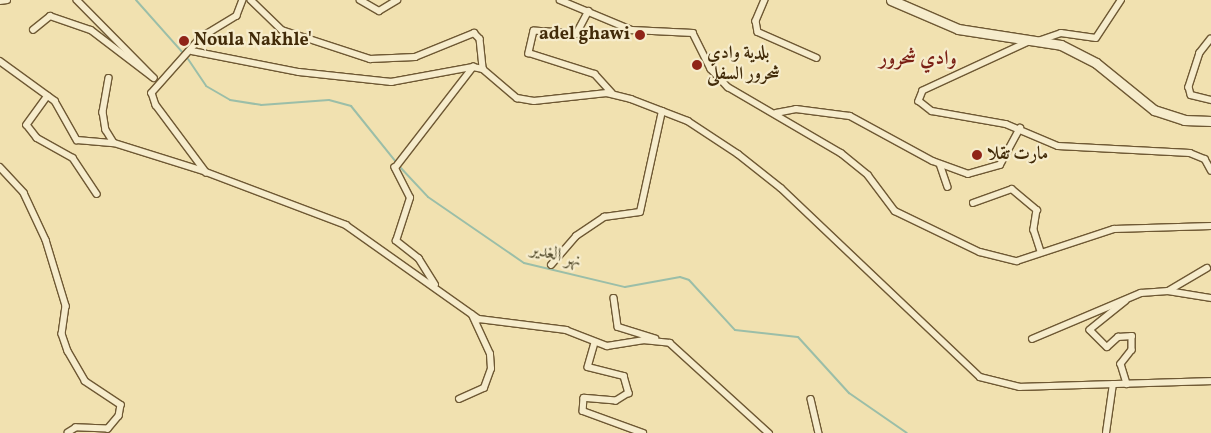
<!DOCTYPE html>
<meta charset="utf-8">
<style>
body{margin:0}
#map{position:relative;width:1211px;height:433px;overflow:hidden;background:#f1e1b0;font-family:Vollkorn,Amiri,serif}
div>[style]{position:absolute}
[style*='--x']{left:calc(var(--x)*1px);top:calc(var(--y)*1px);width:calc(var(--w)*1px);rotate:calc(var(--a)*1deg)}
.stream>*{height:2px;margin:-1px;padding:0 1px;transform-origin:1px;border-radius:1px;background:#9bbea8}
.roads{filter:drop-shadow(1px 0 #6e5833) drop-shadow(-1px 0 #6e5833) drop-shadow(0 1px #6e5833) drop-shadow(0 -1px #6e5833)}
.street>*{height:5.5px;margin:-2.75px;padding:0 2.75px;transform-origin:2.75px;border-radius:2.75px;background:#f6eccc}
.secondary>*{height:9px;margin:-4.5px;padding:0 4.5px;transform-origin:4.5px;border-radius:4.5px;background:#f6eccc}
.dots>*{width:14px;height:14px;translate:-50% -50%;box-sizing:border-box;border:2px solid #f6eccc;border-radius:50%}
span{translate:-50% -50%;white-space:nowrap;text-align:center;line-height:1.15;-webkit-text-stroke:4.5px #f6eccc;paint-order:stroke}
.poi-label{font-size:18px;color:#422b09;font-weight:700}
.right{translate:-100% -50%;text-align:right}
.left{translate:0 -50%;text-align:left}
.water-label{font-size:19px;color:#585031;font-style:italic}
.quarter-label{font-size:20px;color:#7a1f14;font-weight:700}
</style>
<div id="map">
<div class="stream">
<i style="--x:136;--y:0;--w:71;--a:48.4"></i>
<i style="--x:188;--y:59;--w:32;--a:56"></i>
<i style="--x:206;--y:86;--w:28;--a:30"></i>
<i style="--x:230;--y:100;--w:31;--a:9"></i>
<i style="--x:261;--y:105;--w:68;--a:-4.2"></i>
<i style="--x:329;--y:100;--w:23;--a:15"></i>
<i style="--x:351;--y:106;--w:72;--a:51.2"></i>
<i style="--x:399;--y:166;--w:42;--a:46.9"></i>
<i style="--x:428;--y:197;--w:116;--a:34.5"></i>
<i style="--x:524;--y:263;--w:104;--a:13.4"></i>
<i style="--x:625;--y:287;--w:56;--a:-10.3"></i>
<i style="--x:680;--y:277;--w:9;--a:18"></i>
<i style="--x:689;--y:280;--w:68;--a:47.4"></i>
<i style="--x:735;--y:330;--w:63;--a:6.3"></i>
<i style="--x:798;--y:337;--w:76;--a:47.7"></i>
<i style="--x:849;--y:393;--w:70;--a:34.6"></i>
</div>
<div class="roads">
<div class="street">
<i style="--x:77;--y:0;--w:108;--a:45.4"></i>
<i style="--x:243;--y:0;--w:17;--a:111"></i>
<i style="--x:237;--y:16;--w:42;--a:148.6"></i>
<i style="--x:201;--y:38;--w:74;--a:131.7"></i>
<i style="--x:152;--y:93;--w:13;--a:72"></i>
<i style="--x:156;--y:105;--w:84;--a:53.3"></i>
<i style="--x:206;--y:172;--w:150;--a:20.7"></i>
<i style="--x:346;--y:225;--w:163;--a:35.3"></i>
<i style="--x:479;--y:319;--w:88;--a:7.2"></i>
<i style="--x:566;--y:330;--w:44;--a:21.3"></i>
<i style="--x:607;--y:346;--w:36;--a:-9"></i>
<i style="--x:643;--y:340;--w:27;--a:6"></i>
<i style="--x:670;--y:343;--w:134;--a:42.3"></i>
<i style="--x:251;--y:0;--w:43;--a:44.1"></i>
<i style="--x:282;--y:30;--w:93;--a:18.2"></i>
<i style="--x:370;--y:59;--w:45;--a:-2.5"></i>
<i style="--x:415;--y:57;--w:64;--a:-22.1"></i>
<i style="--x:474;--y:33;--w:8;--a:45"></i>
<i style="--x:480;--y:39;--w:30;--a:84"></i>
<i style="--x:360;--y:0;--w:22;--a:30"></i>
<i style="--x:379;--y:11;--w:21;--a:-31"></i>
<i style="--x:560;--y:0;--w:78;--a:22.6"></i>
<i style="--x:632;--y:30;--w:61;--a:2.8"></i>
<i style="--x:693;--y:33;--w:40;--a:63.4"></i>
<i style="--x:711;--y:69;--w:25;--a:47"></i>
<i style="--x:728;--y:87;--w:131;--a:30.3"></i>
<i style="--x:841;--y:153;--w:35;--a:39"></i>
<i style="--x:868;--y:175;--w:45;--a:53.1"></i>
<i style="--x:895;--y:211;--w:94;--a:25.8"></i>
<i style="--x:980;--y:252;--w:38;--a:14"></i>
<i style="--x:1017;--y:261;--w:102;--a:-18.3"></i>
<i style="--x:1114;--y:229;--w:97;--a:-1.8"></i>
<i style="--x:765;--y:0;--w:23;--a:113"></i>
<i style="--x:756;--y:21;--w:11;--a:80"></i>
<i style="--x:758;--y:32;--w:64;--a:23.8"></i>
<i style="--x:0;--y:1;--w:7;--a:-8"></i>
<i style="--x:589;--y:11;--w:26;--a:118"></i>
<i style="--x:577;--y:34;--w:43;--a:-176"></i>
<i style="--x:534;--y:31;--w:23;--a:103"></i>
<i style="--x:529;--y:53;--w:69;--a:17.7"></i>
<i style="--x:595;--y:74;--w:25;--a:48"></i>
<i style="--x:33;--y:30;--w:22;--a:-39"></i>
<i style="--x:50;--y:16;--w:43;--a:18.9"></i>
<i style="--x:91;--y:30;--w:79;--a:37.3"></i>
<i style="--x:1211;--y:39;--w:18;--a:128"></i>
<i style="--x:1200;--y:53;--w:36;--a:108"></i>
<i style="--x:1189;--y:87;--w:8;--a:76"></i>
<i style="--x:1191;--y:95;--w:21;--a:14"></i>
<i style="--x:1031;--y:41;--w:119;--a:155.2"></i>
<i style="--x:923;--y:91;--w:11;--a:112"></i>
<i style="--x:919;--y:101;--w:16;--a:38"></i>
<i style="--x:932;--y:111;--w:75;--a:10"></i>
<i style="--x:1006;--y:124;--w:56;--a:22.9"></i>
<i style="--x:1058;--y:146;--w:132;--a:3"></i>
<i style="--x:1190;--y:153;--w:16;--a:22"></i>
<i style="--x:1205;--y:159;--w:13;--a:61"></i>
<i style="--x:1038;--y:41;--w:24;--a:-19"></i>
<i style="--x:1061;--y:33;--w:35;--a:8"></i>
<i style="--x:1096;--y:38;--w:45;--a:-56.7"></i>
<i style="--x:192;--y:51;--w:109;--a:11.1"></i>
<i style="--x:299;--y:72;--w:93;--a:6.2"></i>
<i style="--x:391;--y:82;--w:83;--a:-10.4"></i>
<i style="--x:473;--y:67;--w:10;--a:11"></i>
<i style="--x:483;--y:69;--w:45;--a:40.5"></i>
<i style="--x:517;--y:98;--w:17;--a:10"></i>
<i style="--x:534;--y:101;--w:73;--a:-6.3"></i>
<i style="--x:607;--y:93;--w:25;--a:14"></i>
<i style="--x:631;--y:99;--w:61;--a:21.1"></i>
<i style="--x:688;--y:121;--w:60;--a:33.4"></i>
<i style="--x:738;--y:154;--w:55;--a:38.3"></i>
<i style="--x:781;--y:188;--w:274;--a:43.5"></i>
<i style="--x:980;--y:377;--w:41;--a:14"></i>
<i style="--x:1020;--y:387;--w:191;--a:-1.8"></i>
<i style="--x:0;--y:61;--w:68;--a:36"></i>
<i style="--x:55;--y:101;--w:45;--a:60.6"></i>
<i style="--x:77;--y:140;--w:37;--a:5"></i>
<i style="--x:114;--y:143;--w:94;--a:17.3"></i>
<i style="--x:109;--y:78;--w:35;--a:100"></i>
<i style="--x:103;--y:112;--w:18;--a:81"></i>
<i style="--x:106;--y:130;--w:15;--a:58"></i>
<i style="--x:48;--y:96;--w:36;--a:126"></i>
<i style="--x:27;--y:125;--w:16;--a:52"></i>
<i style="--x:37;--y:138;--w:41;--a:29.1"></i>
<i style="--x:73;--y:158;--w:43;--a:56.3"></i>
<i style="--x:776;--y:113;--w:20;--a:-11"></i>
<i style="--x:796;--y:109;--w:54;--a:7.4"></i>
<i style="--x:850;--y:116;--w:94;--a:28.5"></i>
<i style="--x:933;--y:161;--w:37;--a:20"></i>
<i style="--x:968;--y:174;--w:33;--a:-16"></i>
<i style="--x:1000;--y:165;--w:42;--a:-61.6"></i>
<i style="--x:940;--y:164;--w:24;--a:71"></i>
<i style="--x:0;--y:167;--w:35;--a:47"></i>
<i style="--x:24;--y:193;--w:52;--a:64.9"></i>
<i style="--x:46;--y:240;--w:69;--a:73.1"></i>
<i style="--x:66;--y:306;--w:28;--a:98"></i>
<i style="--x:62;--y:334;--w:18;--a:71"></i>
<i style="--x:68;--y:351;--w:34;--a:60"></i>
<i style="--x:85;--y:381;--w:43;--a:33.7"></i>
<i style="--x:121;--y:405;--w:11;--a:100"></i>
<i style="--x:119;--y:416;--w:17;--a:130"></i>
<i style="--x:108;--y:429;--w:32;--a:-178"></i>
<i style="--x:76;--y:428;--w:9;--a:148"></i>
<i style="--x:973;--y:203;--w:41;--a:-19.7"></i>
<i style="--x:1012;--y:189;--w:33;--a:40"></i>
<i style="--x:1037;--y:210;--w:20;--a:99"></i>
<i style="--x:1034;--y:230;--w:23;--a:72"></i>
<i style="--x:551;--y:265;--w:38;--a:-49"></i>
<i style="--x:576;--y:236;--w:34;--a:-34"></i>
<i style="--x:604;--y:217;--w:36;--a:-8"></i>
<i style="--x:640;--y:212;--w:103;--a:-77.7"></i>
<i style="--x:435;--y:285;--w:31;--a:-122"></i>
<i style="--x:419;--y:259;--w:29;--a:-142"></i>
<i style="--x:396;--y:241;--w:45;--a:-72"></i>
<i style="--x:410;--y:198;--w:34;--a:-117"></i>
<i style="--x:395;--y:168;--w:128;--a:-52.3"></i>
<i style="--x:1168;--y:291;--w:45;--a:-30.5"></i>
<i style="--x:614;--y:298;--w:29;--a:82"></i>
<i style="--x:618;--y:327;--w:39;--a:17"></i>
<i style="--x:1126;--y:301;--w:46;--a:141.1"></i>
<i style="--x:1090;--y:330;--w:24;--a:45"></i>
<i style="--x:1107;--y:347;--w:15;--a:-42"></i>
<i style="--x:1118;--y:337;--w:14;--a:-4"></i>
<i style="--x:1132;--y:336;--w:14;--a:90"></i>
<i style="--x:1132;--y:350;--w:18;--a:128"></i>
<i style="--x:1121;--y:364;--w:21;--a:73"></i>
<i style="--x:1032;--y:339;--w:118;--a:-22.9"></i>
<i style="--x:1141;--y:293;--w:27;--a:-4"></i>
<i style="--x:1168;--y:291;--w:44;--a:9.2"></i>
<i style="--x:595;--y:343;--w:25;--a:106"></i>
<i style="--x:588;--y:367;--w:37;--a:14"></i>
<i style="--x:624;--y:376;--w:18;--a:74"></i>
<i style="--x:629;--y:393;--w:15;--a:148"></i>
<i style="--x:616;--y:401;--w:32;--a:-175"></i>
<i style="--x:584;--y:398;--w:13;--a:94"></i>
<i style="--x:583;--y:411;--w:64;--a:20.1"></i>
<i style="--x:459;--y:399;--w:27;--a:-24"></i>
<i style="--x:484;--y:388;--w:20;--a:-70"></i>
<i style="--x:491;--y:369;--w:15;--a:-94"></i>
<i style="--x:490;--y:354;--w:43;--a:-114.8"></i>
<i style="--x:811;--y:399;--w:35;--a:77"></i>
<i style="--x:1106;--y:433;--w:49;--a:-81.9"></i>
</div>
<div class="secondary">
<i style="--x:891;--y:0;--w:73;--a:23.4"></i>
<i style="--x:958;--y:29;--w:104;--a:8.8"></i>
<i style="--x:1061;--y:45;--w:39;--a:27"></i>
<i style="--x:1096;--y:63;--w:75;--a:39"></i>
<i style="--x:1154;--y:110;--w:32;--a:18"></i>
<i style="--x:1184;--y:120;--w:27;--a:2"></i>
</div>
</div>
<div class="dots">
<i style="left:640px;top:35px;background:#8f2418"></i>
<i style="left:184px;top:41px;background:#8f2418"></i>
<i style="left:697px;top:65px;background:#8f2418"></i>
<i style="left:977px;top:155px;background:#8f2418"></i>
</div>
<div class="poi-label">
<span class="right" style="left:630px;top:35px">adel ghawi</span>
<span class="left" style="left:194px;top:41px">Noula Nakhle'</span>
<span class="left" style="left:707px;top:65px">بلدية وادي<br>شحرور السفلى</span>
<span class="left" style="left:987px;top:155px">مارت تقلا</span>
</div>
<div class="water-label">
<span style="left:556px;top:256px;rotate:15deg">نهر الغدير</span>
</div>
<div class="quarter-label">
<span style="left:918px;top:59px">وادي شحرور</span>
</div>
</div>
